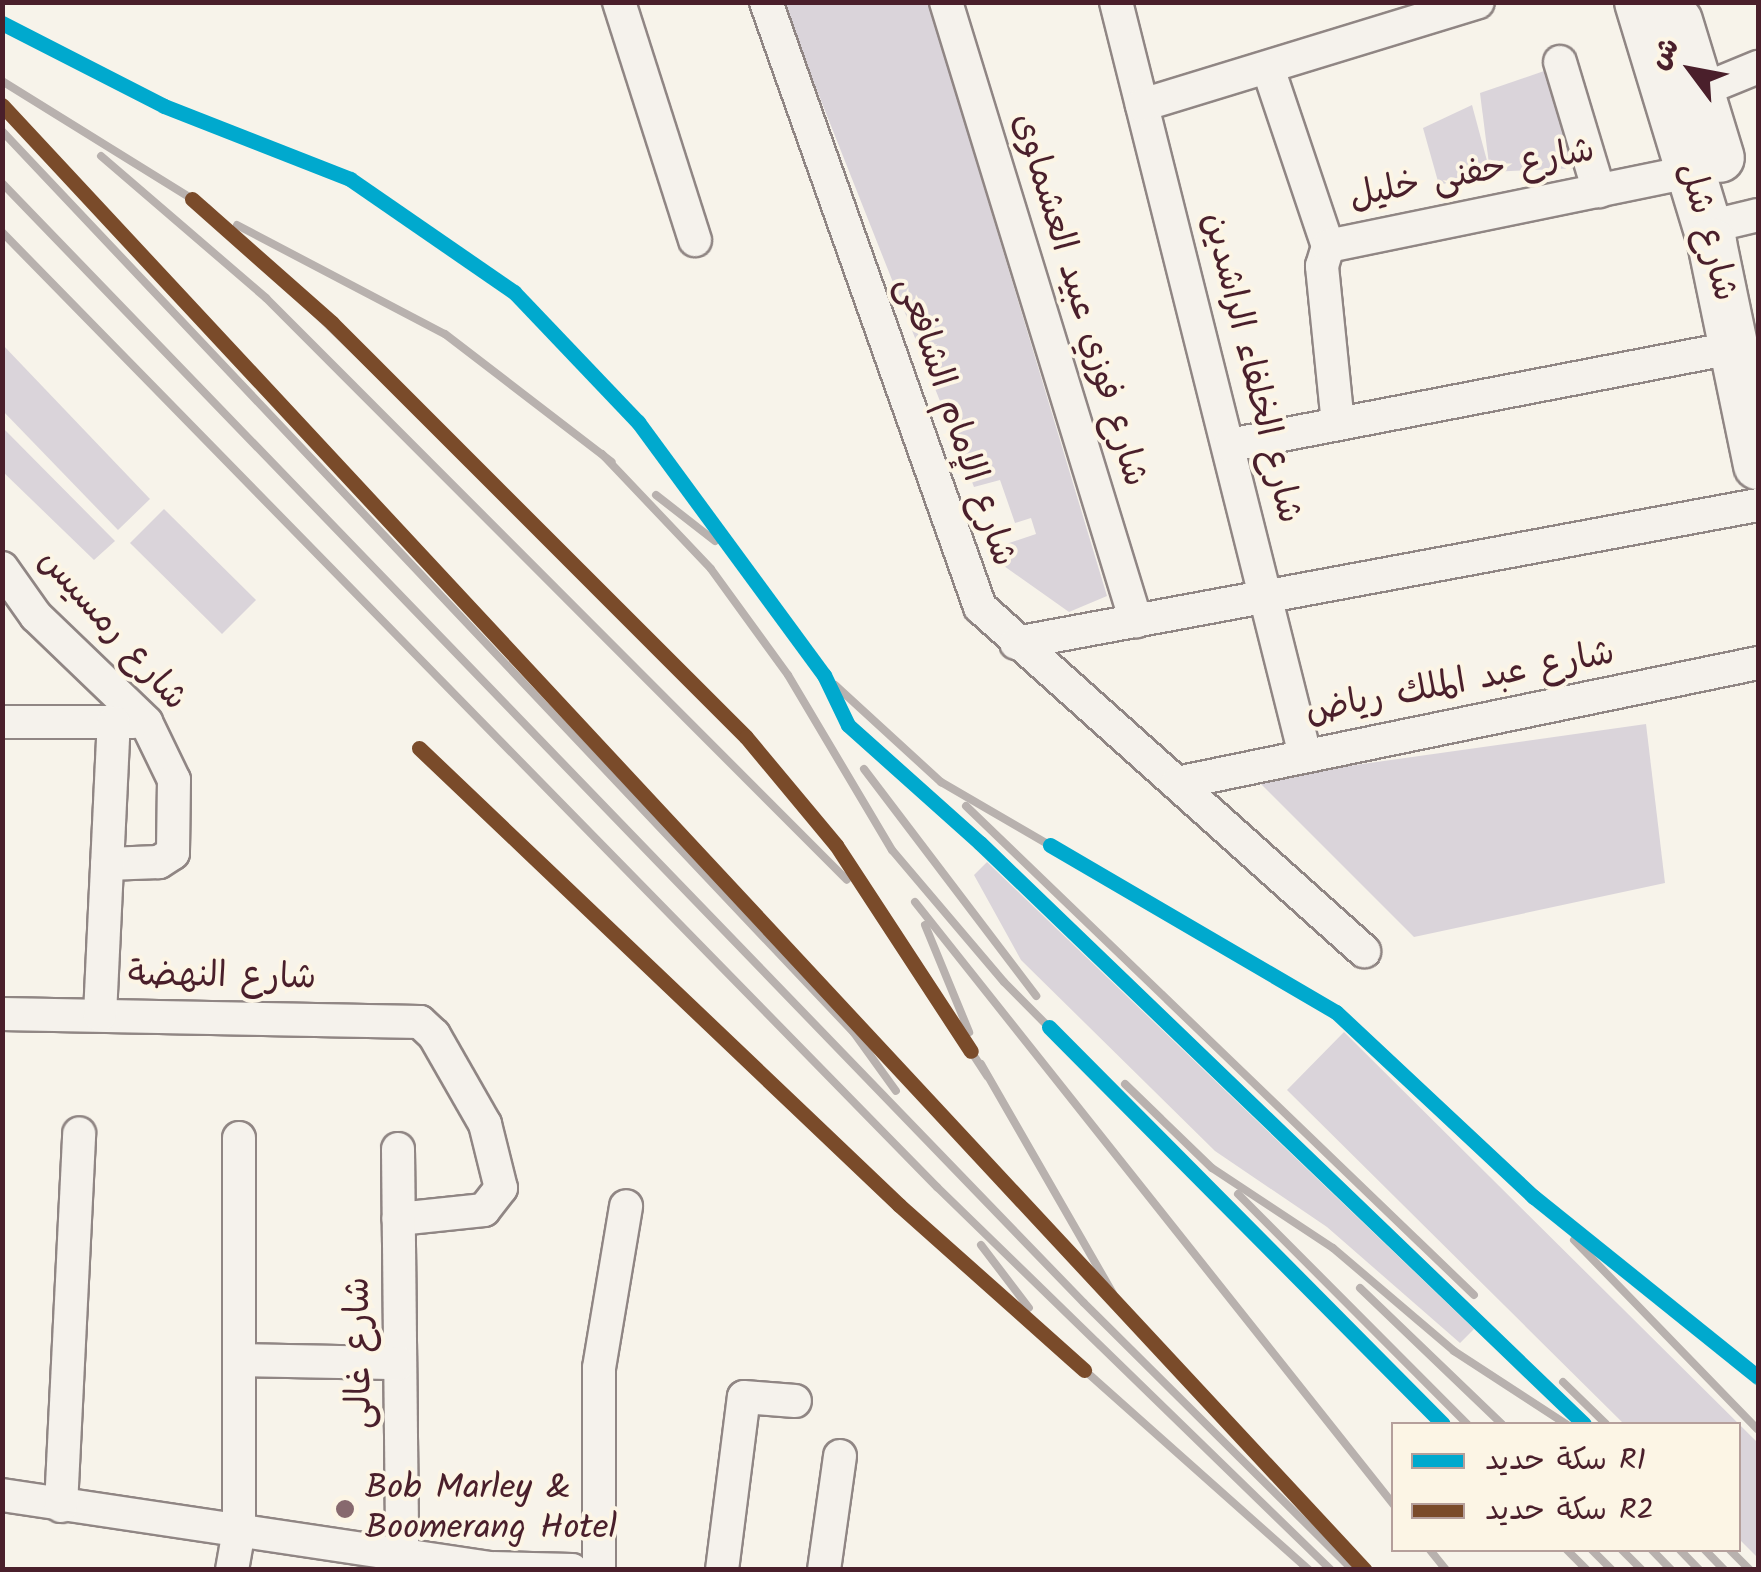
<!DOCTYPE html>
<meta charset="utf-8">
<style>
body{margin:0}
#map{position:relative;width:1761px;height:1572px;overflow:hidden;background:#f7f3ea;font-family:Kalam,"Playpen Sans Arabic",sans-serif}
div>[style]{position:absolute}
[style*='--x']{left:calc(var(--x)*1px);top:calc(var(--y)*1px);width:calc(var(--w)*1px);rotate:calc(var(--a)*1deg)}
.building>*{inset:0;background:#dad4da}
.roads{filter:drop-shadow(2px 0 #908684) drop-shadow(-2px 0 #908684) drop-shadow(0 2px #908684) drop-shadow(0 -2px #908684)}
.street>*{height:32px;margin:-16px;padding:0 16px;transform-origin:16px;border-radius:16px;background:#f5f2ec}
.secondary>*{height:48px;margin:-24px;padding:0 24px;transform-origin:24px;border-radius:24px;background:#f5f2ec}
.rail>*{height:8px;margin:-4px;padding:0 4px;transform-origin:4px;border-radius:4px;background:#b8b1ae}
.rail-1>*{height:15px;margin:-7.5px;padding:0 7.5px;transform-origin:7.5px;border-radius:7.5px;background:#00a9ce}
.rail-2>*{height:15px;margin:-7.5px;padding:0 7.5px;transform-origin:7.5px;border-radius:7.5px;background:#7a4b2a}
.dots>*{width:28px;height:28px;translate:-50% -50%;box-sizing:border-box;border:5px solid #fcf5e5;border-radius:50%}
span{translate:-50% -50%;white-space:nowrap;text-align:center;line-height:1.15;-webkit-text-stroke:8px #fcf5e5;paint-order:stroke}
.street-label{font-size:35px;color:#4a1f2b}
.poi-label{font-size:35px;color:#4a1f2b}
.left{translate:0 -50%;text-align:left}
.frame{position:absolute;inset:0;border:5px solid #4a1f2b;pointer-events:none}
.legend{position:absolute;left:1391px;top:1422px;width:350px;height:130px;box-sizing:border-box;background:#fcf5e5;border:2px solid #b59f9b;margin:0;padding:12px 18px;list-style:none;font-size:30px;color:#4a1f2b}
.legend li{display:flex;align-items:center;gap:20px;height:50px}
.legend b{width:50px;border:2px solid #b59f9b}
.north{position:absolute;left:1641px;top:20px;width:100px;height:100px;-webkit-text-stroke:8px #fcf5e5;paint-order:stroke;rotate:302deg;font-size:28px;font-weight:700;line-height:40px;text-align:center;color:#4a1f2b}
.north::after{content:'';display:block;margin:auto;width:35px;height:45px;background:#4a1f2b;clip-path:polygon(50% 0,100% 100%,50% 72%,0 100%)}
</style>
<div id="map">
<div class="building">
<i style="clip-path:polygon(782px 2px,928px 2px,1107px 596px,1069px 612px,1004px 566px,997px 547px,1036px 534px,1031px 518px,1015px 523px,1000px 480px,974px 487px)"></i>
<i style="clip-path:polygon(1547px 70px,1578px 168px,1490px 172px,1480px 93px)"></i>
<i style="clip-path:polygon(1472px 105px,1490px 172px,1439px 185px,1423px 128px)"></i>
<i style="clip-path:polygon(2px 344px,150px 499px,118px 530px,2px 410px)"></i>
<i style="clip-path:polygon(2px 427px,115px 541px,94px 560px,2px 471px)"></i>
<i style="clip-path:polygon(164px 509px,256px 600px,222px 634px,130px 543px)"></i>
<i style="clip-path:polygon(1646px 724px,1665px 883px,1414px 937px,1256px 779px)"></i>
<i style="clip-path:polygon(987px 862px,1474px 1329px,1460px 1343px,1327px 1227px,1215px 1151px,1021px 960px,974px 875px)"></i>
<i style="clip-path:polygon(1344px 1032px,1758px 1443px,1756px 1556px,1738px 1538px,1738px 1424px,1624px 1424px,1287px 1090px)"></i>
</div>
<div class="roads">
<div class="street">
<i style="--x:619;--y:2;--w:250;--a:72.3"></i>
<i style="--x:766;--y:2;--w:642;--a:70.52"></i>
<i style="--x:980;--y:607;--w:516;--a:41.86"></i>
<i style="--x:946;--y:2;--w:648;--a:72.94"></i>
<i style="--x:1116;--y:2;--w:776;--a:75.91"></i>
<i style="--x:1560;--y:62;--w:135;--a:73.2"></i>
<i style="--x:1268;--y:68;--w:188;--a:71.4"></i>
<i style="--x:1702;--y:90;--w:61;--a:-22.3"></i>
<i style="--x:1142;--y:105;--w:351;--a:-17"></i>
<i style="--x:1708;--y:227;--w:51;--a:-13.5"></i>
<i style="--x:1338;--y:424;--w:159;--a:-95.8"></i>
<i style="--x:1322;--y:266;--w:21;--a:-73"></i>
<i style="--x:1328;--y:246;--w:372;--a:-11.6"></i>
<i style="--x:1230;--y:445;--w:516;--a:-10.94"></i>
<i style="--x:2;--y:568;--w:59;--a:54.7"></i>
<i style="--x:36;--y:616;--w:153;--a:43.9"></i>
<i style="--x:146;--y:722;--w:64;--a:64.2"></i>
<i style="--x:174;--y:780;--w:73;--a:90.8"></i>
<i style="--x:173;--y:853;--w:17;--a:147"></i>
<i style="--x:159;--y:862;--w:52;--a:177.8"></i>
<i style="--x:1016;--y:643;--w:755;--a:-10.54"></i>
<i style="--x:2;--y:722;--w:131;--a:0"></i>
<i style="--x:1177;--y:783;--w:593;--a:-11.67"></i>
<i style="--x:2;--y:1014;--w:418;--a:1.1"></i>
<i style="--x:420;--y:1022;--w:19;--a:43"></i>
<i style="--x:434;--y:1035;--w:103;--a:60.2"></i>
<i style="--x:485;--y:1124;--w:66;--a:76"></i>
<i style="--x:501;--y:1188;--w:28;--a:128"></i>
<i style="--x:484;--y:1210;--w:86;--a:174"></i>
<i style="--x:100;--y:1015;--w:293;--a:-87.3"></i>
<i style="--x:398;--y:1149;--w:406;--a:89.4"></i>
<i style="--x:240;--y:1360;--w:160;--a:1.1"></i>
<i style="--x:2;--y:1495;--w:492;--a:8.5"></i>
<i style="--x:489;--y:1568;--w:83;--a:1.4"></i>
<i style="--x:61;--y:1506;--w:373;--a:-87.2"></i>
<i style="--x:232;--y:1570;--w:40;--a:-80"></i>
<i style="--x:239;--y:1531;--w:393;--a:-90"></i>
<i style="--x:599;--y:1570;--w:202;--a:-90"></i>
<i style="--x:599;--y:1368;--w:164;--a:-80.5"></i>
<i style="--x:722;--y:1570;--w:174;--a:-82.8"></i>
<i style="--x:744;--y:1397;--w:51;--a:4.5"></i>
<i style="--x:824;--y:1570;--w:115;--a:-82"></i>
</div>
<div class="secondary">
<i style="--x:1639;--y:2;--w:252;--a:73.1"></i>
<i style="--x:1712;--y:243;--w:227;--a:78.3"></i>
<i style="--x:1678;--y:21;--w:143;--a:73"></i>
</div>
</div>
<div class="rail">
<i style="--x:2;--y:23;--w:182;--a:27.1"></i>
<i style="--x:164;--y:106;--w:200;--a:21.4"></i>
<i style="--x:350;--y:179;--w:199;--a:34.6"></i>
<i style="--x:514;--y:292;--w:180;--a:46.4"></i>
<i style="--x:638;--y:422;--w:314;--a:53.7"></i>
<i style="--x:824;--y:675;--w:55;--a:64.4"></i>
<i style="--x:848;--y:725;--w:177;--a:41.8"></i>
<i style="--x:980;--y:843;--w:838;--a:43.89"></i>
<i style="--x:2;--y:81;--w:241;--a:31.8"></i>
<i style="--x:207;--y:208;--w:520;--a:43.99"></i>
<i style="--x:581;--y:569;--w:235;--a:45.5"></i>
<i style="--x:746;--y:737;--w:141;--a:50.2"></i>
<i style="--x:836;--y:845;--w:276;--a:56.8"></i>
<i style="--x:2;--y:131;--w:1242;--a:46.63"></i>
<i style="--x:101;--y:156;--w:218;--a:40.7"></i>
<i style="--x:266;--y:298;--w:822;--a:45.05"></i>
<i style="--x:2;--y:183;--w:1557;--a:45.99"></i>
<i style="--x:1084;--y:1303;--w:379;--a:44.8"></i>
<i style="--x:237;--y:225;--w:235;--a:27.7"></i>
<i style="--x:445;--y:334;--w:210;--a:37.5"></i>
<i style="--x:2;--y:232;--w:1337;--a:45.61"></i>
<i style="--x:937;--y:1187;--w:549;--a:44.19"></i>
<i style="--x:602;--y:454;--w:158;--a:46.5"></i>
<i style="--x:711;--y:569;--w:131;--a:54"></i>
<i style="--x:788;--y:675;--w:204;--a:59.3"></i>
<i style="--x:892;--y:850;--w:173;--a:49.7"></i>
<i style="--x:1004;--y:982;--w:623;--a:45.2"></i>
<i style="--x:656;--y:495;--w:75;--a:37.9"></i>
<i style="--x:835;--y:685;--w:144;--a:42.5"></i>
<i style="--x:941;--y:782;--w:457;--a:30.2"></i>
<i style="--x:1336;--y:1012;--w:271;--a:43.1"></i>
<i style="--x:1534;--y:1197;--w:287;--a:38.8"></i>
<i style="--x:419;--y:748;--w:663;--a:43.59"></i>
<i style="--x:899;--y:1205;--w:549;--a:41.68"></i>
<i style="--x:864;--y:769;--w:285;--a:52.8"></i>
<i style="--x:966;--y:806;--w:705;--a:43.91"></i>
<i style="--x:915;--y:902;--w:770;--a:51.54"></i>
<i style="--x:925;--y:925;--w:116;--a:67.6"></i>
<i style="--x:849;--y:1026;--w:80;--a:54.1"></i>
<i style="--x:981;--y:1064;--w:265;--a:60.1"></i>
<i style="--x:1125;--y:1084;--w:121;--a:44"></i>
<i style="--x:1212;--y:1168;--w:145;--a:33.5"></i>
<i style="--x:1333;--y:1248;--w:159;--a:40.4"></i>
<i style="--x:1454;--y:1351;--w:134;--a:33.1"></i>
<i style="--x:1238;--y:1194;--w:325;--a:45.1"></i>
<i style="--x:1574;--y:1240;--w:264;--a:45.9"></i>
<i style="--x:981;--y:1245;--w:79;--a:52.7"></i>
<i style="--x:1360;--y:1288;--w:197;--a:43.8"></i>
<i style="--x:1563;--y:1382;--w:60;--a:44.3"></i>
<i style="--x:1430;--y:1550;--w:26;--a:51"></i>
<i style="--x:1567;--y:1550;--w:28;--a:45"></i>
<i style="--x:1592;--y:1550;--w:28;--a:45"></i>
<i style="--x:1622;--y:1550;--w:28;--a:45"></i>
<i style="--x:1652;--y:1550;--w:28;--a:46"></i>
<i style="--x:1680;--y:1550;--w:28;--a:46"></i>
<i style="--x:1705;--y:1550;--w:28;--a:46"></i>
<i style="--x:1730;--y:1550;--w:28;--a:45"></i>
</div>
<div class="rail-1">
<i style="--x:2;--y:23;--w:182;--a:27.1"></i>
<i style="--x:164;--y:106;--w:200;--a:21.4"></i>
<i style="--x:350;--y:179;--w:199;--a:34.6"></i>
<i style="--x:514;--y:292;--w:180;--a:46.4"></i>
<i style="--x:638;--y:422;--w:314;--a:53.7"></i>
<i style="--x:824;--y:675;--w:55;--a:64.4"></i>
<i style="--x:848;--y:725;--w:177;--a:41.8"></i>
<i style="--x:980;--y:843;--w:838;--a:43.89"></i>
<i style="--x:1050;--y:845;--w:331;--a:30.3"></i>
<i style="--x:1336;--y:1012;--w:271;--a:43.1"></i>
<i style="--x:1534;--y:1197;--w:287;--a:38.8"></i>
<i style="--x:1049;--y:1027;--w:559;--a:45.22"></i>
</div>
<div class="rail-2">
<i style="--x:2;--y:105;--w:2001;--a:47.07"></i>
<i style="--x:192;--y:199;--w:187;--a:41.5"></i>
<i style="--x:332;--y:323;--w:585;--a:45"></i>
<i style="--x:746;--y:737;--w:141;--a:50.2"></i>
<i style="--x:836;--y:845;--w:246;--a:56.8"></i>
<i style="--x:419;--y:748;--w:663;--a:43.59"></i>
<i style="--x:899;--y:1205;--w:248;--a:41.7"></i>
</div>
<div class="dots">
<i style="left:345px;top:1509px;background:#87696e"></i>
</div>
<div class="street-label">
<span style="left:1472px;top:174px;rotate:-11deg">شارع حفنى خليل</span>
<span style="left:1707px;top:232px;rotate:75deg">شارع شل</span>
<span style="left:1079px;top:300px;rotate:73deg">شارع فوزي عبيد العشماوى</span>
<span style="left:1251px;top:368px;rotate:76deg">شارع الخلفاء الراشدين</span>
<span style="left:955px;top:422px;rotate:71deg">شارع الإمام الشافعى</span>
<span style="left:112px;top:630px;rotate:48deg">شارع رمسيس</span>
<span style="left:1460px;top:683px;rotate:-11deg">شارع عبد الملك رياض</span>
<span style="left:222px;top:977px;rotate:1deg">شارع النهضة</span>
<span style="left:360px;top:1353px;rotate:-91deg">شارع غالى</span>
</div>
<div class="poi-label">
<span class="left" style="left:365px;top:1509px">Bob Marley &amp;<br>Boomerang Hotel</span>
</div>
<div class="frame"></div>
<ul class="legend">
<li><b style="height:12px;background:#00a9ce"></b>سكة حديد R1</li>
<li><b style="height:12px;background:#7a4b2a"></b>سكة حديد R2</li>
</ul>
<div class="north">ش</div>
</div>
